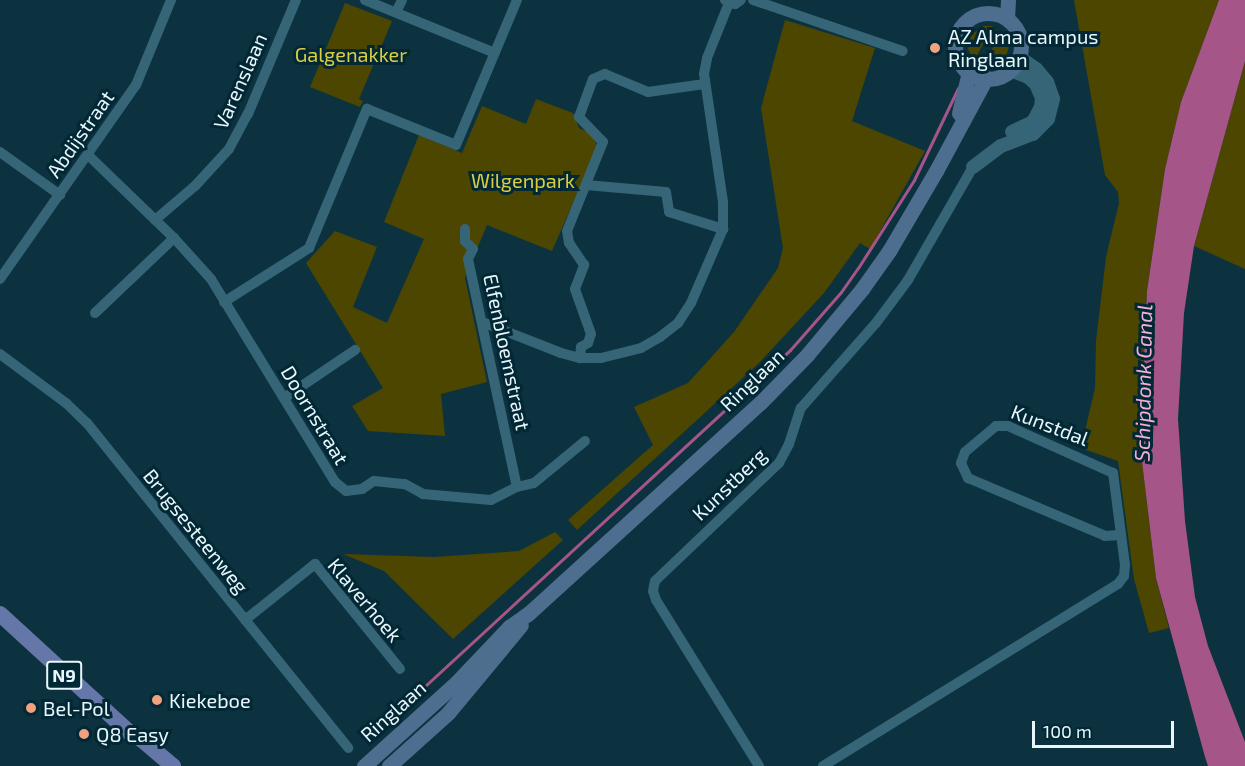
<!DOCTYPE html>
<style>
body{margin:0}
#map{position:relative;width:1245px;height:766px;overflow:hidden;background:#0c323f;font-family:"Exo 2",sans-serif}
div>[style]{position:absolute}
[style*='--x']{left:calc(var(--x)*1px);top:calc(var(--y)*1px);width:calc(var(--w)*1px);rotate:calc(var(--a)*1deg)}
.green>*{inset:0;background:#4c4600}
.water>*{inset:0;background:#a65588}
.stream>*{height:3px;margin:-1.5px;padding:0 1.5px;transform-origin:1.5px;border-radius:1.5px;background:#a65588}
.minor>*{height:10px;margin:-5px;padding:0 5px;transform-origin:5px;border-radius:5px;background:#356576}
.tertiary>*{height:14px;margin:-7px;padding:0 7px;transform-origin:7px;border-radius:7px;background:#356576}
.secondary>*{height:15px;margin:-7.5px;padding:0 7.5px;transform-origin:7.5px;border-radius:7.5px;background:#4d6e8f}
.secondary>.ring{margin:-7.5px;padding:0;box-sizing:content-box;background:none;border:15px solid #4d6e8f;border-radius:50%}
.primary>*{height:16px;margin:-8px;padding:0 8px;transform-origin:8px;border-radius:8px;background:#6477a8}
.dots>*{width:16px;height:16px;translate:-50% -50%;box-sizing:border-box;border:3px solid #012834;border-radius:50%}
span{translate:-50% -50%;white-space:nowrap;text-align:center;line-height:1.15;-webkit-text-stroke:6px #012834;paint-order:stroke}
.shield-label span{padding:2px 4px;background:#012834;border:2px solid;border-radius:4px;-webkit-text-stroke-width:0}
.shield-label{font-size:18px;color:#e9f7fd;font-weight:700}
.poi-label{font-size:20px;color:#e9f7fd}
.left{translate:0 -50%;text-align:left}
.park-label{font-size:20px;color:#dacc43}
.street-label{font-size:20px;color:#e9f7fd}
.water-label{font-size:21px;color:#f3b0d6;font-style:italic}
.scale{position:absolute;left:1032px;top:721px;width:142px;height:27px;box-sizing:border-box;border:3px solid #e9f7fd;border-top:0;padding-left:8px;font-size:18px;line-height:21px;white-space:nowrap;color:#e9f7fd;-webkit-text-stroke:4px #012834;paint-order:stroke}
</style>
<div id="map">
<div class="green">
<i style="clip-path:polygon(1074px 0,1219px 0,1181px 102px,1165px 169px,1147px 291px,1140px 445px,1156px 578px,1169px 628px,1149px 633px,1134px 579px,1118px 461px,1081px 448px,1095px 388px,1096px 341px,1106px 257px,1119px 203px,1118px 192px,1105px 175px)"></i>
<i style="clip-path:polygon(345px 3px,392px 21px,359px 99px,363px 101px,360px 107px,310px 87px)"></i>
<i style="clip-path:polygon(785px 20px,875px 48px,852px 121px,925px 151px,870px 249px,860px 243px,824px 293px,758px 364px,577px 530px,568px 520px,653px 445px,634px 407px,688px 383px,734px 332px,778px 268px,783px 248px,761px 108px)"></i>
<i style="clip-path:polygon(984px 26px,993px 26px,974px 61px,968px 49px,969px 41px,972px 34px)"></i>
<i style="clip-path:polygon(1002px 32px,1009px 45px,1006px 58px,995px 66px,982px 66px)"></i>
<i style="clip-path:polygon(1245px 61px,1245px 269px,1194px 246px)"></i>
<i style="clip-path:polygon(536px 99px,573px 113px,579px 128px,592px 134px,596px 140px,596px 150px,552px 251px,487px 225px,465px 278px,487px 382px,441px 394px,445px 436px,368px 431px,352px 406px,383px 388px,306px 263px,335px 231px,377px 247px,353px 307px,387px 323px,424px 239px,384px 222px,419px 135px,462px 153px,482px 106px,526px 124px)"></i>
<i style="clip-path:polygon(555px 532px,563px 540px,453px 639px,384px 571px,343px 554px,434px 557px,519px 551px)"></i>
</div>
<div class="water">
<i style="clip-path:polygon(1219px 0,1245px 0,1245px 61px,1194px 246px,1184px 313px,1178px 419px,1185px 521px,1195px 597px,1208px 646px,1245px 742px,1245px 766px,1208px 766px,1205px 757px,1156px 578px,1140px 445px,1147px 291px,1165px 169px,1181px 102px)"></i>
</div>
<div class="stream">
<i style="--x:400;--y:709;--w:530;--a:-42.63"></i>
<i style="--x:790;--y:350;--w:77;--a:-48.7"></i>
<i style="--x:841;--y:292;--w:29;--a:-55"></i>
<i style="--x:858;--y:268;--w:104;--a:-57.5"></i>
<i style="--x:914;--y:180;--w:102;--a:-64.4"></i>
</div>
<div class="minor">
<i style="--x:365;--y:0;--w:140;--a:22.2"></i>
<i style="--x:725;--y:0;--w:11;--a:22"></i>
<i style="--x:735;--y:4;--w:7;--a:-34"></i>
<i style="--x:753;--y:0;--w:158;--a:18.8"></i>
<i style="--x:396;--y:12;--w:13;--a:-63"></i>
<i style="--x:0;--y:152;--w:74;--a:35.6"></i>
<i style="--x:88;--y:155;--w:120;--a:44"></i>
<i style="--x:174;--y:238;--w:55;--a:47.9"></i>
<i style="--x:211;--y:279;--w:238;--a:58.6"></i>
<i style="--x:335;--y:482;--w:14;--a:39"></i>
<i style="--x:346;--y:491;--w:16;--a:-7"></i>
<i style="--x:362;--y:489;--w:14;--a:-34"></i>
<i style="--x:374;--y:481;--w:31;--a:6"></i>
<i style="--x:405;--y:484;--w:21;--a:29"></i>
<i style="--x:423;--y:494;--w:68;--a:5"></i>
<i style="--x:491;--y:500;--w:29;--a:-27"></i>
<i style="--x:517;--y:487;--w:17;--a:-13"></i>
<i style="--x:534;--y:483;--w:66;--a:-39.5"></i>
<i style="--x:586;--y:185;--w:80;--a:5"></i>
<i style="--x:666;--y:192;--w:20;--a:81"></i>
<i style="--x:669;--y:212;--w:57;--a:17.5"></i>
<i style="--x:155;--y:220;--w:52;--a:-40.4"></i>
<i style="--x:195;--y:186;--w:50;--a:-47.4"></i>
<i style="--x:229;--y:149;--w:40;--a:-62"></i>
<i style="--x:248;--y:114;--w:124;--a:-67.2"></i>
<i style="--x:465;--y:229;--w:12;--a:90"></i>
<i style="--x:465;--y:241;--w:11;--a:45"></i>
<i style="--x:473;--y:249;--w:11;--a:117"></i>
<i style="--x:468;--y:259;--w:233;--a:77.9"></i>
<i style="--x:0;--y:279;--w:237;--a:-55"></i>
<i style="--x:136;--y:85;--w:92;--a:-67.6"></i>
<i style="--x:224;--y:302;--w:101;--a:-32.4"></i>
<i style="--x:309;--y:248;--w:151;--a:-67.4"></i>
<i style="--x:367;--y:109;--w:96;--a:22"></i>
<i style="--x:456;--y:145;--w:157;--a:-67.2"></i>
<i style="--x:95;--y:313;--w:109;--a:-43.5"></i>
<i style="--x:482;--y:322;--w:85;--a:21.4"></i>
<i style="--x:561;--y:353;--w:20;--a:15"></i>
<i style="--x:580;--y:358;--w:21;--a:0"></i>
<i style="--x:601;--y:358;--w:41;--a:-14"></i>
<i style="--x:641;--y:348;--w:22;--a:-30"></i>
<i style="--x:660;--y:337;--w:23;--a:-38"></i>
<i style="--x:678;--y:323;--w:24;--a:-57"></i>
<i style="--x:691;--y:303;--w:81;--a:-66.6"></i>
<i style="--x:723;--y:229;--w:27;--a:-90"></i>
<i style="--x:723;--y:202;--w:129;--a:-98.4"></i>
<i style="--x:704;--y:74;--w:16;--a:-79"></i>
<i style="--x:707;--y:58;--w:59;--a:-68.2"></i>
<i style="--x:0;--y:354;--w:82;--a:36.6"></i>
<i style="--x:66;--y:403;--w:29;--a:44"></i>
<i style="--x:87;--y:423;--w:417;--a:51.2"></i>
<i style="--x:580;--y:358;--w:11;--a:-85"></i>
<i style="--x:581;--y:347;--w:8;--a:-30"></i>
<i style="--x:588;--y:343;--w:9;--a:-72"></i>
<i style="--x:591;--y:334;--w:48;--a:-109.6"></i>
<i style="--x:575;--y:289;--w:26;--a:-69"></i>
<i style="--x:584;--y:265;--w:27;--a:-124"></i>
<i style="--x:569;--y:243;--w:12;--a:-99"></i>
<i style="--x:567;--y:231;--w:96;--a:-68"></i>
<i style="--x:603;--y:142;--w:35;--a:-134"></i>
<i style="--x:579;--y:117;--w:40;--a:-69.8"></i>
<i style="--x:593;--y:79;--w:13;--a:-23"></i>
<i style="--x:605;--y:74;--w:47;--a:22.7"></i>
<i style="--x:648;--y:92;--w:57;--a:-8.1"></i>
<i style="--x:284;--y:398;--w:86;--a:-34.1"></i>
<i style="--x:245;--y:620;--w:90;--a:-38.7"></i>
<i style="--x:315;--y:564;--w:135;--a:51"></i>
<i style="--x:759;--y:766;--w:195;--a:-121.8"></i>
<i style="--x:656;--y:600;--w:9;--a:-108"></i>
<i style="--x:653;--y:591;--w:10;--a:-79"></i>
<i style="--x:655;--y:581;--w:171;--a:-43.6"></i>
<i style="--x:779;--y:463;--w:21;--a:-62"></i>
<i style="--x:789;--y:444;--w:38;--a:-72"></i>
<i style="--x:801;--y:408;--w:113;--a:-48.6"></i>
<i style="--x:876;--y:323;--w:54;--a:-53.3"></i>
<i style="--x:908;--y:280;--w:130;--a:-60.1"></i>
<i style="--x:823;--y:766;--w:347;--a:-31.7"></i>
<i style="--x:1118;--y:584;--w:10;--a:-53"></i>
<i style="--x:1124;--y:576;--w:11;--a:-85"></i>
<i style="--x:1125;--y:565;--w:93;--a:-97.4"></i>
<i style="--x:1113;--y:473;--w:115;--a:-155.9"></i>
<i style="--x:1008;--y:426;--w:12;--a:180"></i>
<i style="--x:996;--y:426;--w:40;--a:140"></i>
<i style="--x:965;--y:452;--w:12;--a:110"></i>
<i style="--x:961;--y:463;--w:17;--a:65"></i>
<i style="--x:968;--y:478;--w:149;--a:22.9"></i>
<i style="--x:1105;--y:536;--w:15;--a:-4"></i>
</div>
<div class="tertiary">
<i style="--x:1010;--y:70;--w:19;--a:21"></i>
<i style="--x:1028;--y:77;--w:11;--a:41"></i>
<i style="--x:1036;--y:84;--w:15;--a:67"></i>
<i style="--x:1042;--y:98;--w:9;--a:96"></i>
<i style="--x:1041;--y:107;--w:17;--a:118"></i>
<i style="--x:1033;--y:122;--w:23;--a:155"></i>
<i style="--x:973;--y:167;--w:35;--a:-37"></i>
<i style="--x:1001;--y:146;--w:34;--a:-21"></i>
<i style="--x:1033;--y:134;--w:21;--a:-45"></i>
<i style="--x:1048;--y:119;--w:21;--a:-76"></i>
<i style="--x:1053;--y:99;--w:18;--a:-109"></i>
<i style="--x:1047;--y:82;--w:17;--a:-130"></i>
<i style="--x:1036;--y:69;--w:21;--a:-145"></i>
</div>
<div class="secondary">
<i class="ring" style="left:955px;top:13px;width:51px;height:51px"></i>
<i style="--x:1007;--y:19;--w:19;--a:-87"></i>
<i style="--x:959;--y:113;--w:42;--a:-76.3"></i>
<i style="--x:364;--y:766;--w:124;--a:-42.1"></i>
<i style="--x:456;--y:683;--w:77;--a:-46.6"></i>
<i style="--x:509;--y:627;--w:24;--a:-35"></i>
<i style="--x:529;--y:613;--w:312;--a:-42.3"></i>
<i style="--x:760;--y:403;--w:67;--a:-45.6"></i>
<i style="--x:807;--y:355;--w:86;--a:-50.2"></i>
<i style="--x:862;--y:289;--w:47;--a:-54.6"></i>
<i style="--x:889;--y:251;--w:93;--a:-59.6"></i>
<i style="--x:936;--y:171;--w:106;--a:-61.7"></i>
<i style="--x:389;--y:766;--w:79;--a:-41.9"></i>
<i style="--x:448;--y:713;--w:114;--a:-50.3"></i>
</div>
<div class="primary">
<i style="--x:0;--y:614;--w:178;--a:42.5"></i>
<i style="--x:131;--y:734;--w:11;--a:27"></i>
<i style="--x:141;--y:739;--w:42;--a:40.2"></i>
</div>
<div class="dots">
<i style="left:935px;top:48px;background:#f2a17e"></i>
<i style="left:157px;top:700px;background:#f2a17e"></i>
<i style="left:31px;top:708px;background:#f2a17e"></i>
<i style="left:84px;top:734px;background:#f2a17e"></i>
</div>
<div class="shield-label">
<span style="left:64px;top:675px">N9</span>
</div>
<div class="poi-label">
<span class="left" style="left:948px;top:48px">AZ Alma campus<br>Ringlaan</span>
<span class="left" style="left:169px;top:700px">Kiekeboe</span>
<span class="left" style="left:43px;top:708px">Bel-Pol</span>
<span class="left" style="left:96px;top:734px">Q8 Easy</span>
</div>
<div class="park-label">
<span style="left:351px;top:54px">Galgenakker</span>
<span style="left:523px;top:180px">Wilgenpark</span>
</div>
<div class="street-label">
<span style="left:240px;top:81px;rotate:-66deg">Varenslaan</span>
<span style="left:80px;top:134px;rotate:-55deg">Abdijstraat</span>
<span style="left:507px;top:352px;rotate:78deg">Elfenbloemstraat</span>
<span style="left:752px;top:380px;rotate:-44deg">Ringlaan</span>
<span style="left:315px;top:415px;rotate:59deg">Doornstraat</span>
<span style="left:1050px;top:425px;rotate:21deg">Kunstdal</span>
<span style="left:729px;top:484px;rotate:-44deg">Kunstberg</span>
<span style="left:196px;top:531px;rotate:51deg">Brugsesteenweg</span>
<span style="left:365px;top:600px;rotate:50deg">Klaverhoek</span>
<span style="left:393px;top:711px;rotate:-42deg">Ringlaan</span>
</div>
<div class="water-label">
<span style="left:1143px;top:383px;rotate:-89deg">Schipdonk Canal</span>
</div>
<div class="scale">100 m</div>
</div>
